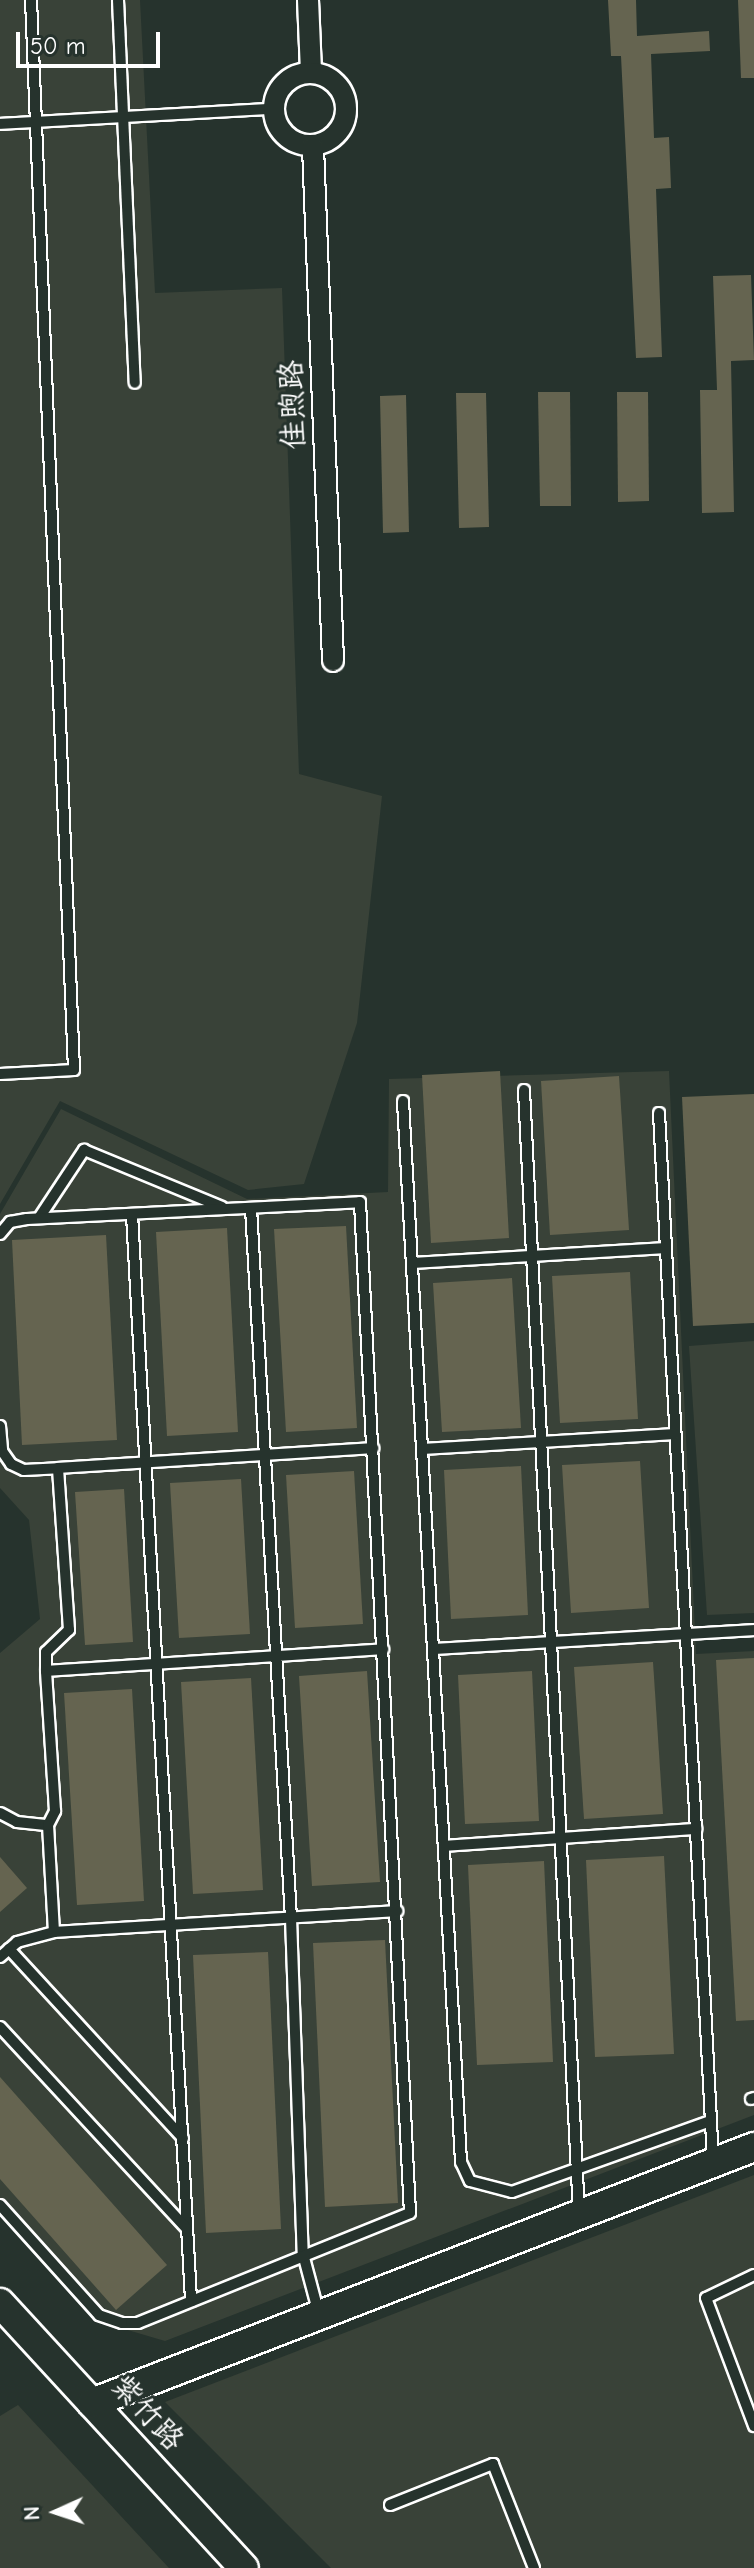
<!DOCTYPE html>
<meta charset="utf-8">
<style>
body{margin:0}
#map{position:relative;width:754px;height:2568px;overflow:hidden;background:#26332d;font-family:"Comic Neue","LXGW WenKai TC",sans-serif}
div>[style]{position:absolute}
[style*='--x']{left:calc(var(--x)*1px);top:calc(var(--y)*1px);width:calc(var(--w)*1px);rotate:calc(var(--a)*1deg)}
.built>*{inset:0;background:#394238}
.building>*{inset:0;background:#656450}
.roads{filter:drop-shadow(2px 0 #fff) drop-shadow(-2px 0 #fff) drop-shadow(0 2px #fff) drop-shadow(0 -2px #fff)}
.lane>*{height:10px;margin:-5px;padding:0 5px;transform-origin:5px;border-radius:5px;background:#26332d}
.street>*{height:20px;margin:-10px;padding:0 10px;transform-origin:10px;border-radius:10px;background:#26332d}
.street>.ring{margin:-10px;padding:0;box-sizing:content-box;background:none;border:20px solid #26332d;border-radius:50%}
.secondary>*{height:28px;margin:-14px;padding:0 14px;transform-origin:14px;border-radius:14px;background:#26332d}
span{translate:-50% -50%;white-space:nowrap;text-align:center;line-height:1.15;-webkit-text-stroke:6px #26332d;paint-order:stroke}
.street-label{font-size:30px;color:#fff}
.north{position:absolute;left:16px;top:2472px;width:80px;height:80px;-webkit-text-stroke:6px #26332d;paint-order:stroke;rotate:267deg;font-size:22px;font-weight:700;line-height:32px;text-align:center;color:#fff}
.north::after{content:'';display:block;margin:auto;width:28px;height:36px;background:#fff;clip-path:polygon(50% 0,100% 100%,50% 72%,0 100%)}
.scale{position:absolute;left:16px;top:32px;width:144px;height:36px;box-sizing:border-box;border:4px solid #fff;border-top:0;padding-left:10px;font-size:24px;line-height:28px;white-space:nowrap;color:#fff;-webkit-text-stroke:6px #26332d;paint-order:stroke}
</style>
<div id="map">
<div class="built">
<i style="clip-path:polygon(0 0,140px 0,155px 293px,282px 288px,299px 774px,382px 796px,357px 1023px,304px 1184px,248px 1190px,60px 1101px,0 1204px)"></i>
<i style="clip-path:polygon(669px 1071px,696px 1654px,754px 1651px,754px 2115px,165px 2341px,104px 2323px,0 2206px,0 1653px,40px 1619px,29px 1520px,0 1488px,0 1214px,61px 1109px,247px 1199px,388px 1192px,389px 1079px)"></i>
<i style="clip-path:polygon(754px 1341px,754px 1613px,707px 1615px,689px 1346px)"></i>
<i style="clip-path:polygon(754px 2175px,754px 2568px,331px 2568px,165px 2402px)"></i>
<i style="clip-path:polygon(18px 2405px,169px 2568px,0 2568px,0 2416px)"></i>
</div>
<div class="building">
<i style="clip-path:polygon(608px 0,636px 0,637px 36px,709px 31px,710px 51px,651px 54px,654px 138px,669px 137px,671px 188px,656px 189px,662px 357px,636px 358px,621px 56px,611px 56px)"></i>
<i style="clip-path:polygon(738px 0,754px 0,754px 78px,741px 78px)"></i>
<i style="clip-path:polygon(751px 275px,754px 360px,731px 361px,734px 512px,702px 513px,700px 390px,717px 390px,713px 276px)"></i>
<i style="clip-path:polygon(538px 392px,570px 392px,571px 506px,540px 506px)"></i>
<i style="clip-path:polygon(617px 392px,648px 392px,649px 501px,618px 502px)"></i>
<i style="clip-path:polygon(456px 393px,486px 393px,489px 527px,459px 528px)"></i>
<i style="clip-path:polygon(406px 395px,409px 532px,383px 533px,380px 396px)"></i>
<i style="clip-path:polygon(500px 1071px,509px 1238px,431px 1243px,422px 1075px)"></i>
<i style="clip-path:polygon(619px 1076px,629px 1230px,550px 1235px,541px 1081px)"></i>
<i style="clip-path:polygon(754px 1094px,754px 1323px,693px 1326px,682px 1097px)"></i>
<i style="clip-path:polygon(346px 1226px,357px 1428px,286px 1432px,274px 1229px)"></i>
<i style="clip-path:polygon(227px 1228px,238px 1432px,167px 1436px,156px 1232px)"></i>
<i style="clip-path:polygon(106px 1235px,117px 1440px,22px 1445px,12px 1240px)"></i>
<i style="clip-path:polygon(630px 1272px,638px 1419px,560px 1423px,552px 1276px)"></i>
<i style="clip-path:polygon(512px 1278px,521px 1428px,442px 1432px,433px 1283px)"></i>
<i style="clip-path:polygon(640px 1461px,649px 1608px,571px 1613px,562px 1465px)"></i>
<i style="clip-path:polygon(521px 1466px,528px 1615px,451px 1619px,444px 1470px)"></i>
<i style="clip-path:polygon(354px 1471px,363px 1624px,295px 1628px,286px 1475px)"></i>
<i style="clip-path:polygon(241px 1479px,250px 1634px,179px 1638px,170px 1483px)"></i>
<i style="clip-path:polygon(124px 1489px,133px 1642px,85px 1645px,75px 1492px)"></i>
<i style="clip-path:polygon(754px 1658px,754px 2020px,736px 2021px,716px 1660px)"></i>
<i style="clip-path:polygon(653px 1662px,663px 1814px,584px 1819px,574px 1667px)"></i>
<i style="clip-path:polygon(367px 1671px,380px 1882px,312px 1886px,299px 1676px)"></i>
<i style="clip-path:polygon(532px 1671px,539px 1821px,465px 1824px,458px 1675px)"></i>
<i style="clip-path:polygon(251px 1678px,263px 1890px,193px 1894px,181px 1682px)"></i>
<i style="clip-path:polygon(132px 1689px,144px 1901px,77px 1905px,64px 1693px)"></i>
<i style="clip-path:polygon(664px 1856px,674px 2054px,595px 2057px,586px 1860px)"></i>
<i style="clip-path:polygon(0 1857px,27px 1888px,0 1912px)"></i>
<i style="clip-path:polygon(544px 1861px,553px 2062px,477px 2065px,468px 1865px)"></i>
<i style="clip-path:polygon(385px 1940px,398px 2203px,325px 2207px,313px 1943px)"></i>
<i style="clip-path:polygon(268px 1952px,281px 2229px,206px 2233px,193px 1955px)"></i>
<i style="clip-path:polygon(0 2077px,167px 2265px,116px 2310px,0 2179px)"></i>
</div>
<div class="roads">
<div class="lane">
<i style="--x:118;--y:0;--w:383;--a:87.5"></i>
<i style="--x:0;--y:124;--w:272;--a:-3.2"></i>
<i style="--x:0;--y:1074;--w:74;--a:-3.1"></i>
<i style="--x:74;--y:1070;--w:1071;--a:-92.3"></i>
<i style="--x:524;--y:1090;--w:1124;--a:87.2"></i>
<i style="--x:403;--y:1101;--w:1063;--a:86.87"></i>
<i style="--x:461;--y:2162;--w:21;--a:65"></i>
<i style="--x:470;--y:2181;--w:43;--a:14.7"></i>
<i style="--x:512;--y:2192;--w:210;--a:-19.7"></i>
<i style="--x:659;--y:1113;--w:1050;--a:87.05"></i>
<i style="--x:251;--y:1208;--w:711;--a:86.78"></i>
<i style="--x:291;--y:1918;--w:336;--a:88"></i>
<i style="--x:303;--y:2254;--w:62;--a:75.1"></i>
<i style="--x:132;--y:1214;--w:1089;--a:86.89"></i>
<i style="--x:39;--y:1218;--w:82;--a:-56.5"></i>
<i style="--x:84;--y:1150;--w:149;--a:22.4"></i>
<i style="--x:0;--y:1234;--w:16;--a:-50"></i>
<i style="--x:10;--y:1222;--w:17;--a:-10"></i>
<i style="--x:27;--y:1219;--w:333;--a:-2.9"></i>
<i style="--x:360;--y:1202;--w:1012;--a:87.17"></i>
<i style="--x:410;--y:2213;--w:293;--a:158"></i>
<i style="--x:138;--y:2323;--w:16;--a:180"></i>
<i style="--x:122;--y:2323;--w:24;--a:-161"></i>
<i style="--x:99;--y:2315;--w:148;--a:-132"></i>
<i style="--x:413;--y:1263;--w:253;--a:-3.4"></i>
<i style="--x:0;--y:1426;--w:25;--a:85"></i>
<i style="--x:2;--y:1451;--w:16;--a:55"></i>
<i style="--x:11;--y:1464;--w:14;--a:25"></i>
<i style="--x:24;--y:1470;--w:34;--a:-3"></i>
<i style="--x:423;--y:1449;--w:252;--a:-3.4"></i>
<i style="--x:435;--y:1649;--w:320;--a:-3.4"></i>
<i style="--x:46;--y:1671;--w:19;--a:-90"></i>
<i style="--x:46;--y:1652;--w:32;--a:-44"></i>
<i style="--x:69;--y:1630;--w:162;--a:-93.9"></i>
<i style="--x:58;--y:1468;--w:316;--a:-3.6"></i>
<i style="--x:0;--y:1813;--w:19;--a:28"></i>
<i style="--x:17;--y:1822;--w:31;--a:6"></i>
<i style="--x:48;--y:1825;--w:107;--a:86.8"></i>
<i style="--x:48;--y:1825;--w:16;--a:-63"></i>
<i style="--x:55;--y:1811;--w:140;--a:-93.7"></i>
<i style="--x:46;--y:1671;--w:338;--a:-3.7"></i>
<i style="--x:444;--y:1846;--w:253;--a:-3.9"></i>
<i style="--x:9;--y:1949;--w:257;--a:47.4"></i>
<i style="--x:0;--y:1957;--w:23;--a:-41"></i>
<i style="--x:17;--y:1942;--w:38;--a:-15"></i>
<i style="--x:54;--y:1932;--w:344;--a:-3.5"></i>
<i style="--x:0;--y:2027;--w:275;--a:47.2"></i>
<i style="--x:751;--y:2099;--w:3;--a:-18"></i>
<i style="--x:754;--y:2275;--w:53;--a:154.4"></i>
<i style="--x:706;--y:2298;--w:137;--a:69.4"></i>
<i style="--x:390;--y:2505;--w:111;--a:-21.7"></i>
<i style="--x:493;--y:2464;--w:112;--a:68.5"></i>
</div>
<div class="street">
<i style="--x:308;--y:0;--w:71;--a:87.6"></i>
<i class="ring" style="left:274px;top:73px;width:52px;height:52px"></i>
<i style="--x:313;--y:147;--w:514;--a:87.77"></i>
</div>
<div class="secondary">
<i style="--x:0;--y:2303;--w:360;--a:47.4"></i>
<i style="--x:92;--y:2403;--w:710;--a:-21.14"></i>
</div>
</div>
<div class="street-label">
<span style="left:293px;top:405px;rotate:-92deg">佳煦路</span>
<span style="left:147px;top:2413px;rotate:47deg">紫竹路</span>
</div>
<div class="north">N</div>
<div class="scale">50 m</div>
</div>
